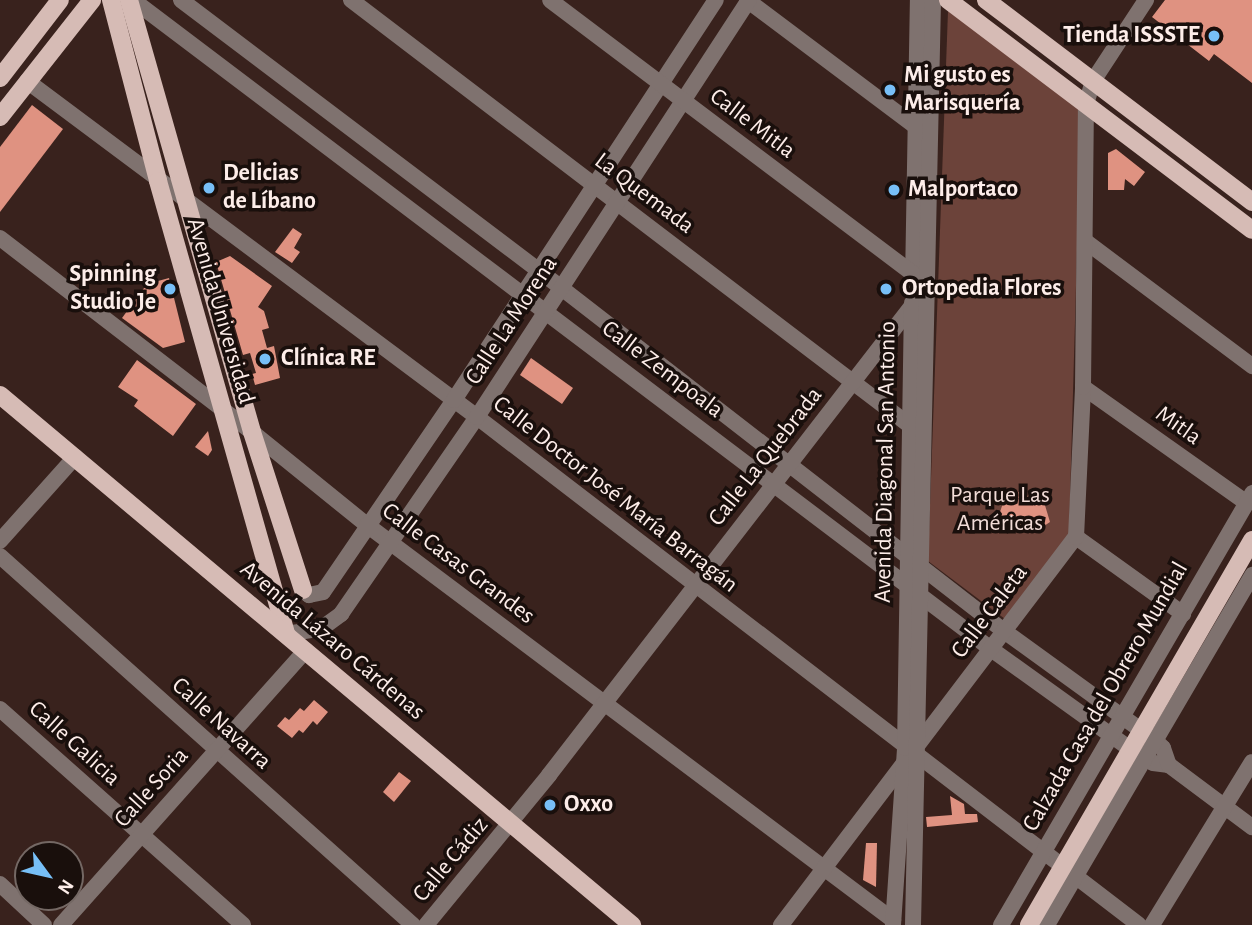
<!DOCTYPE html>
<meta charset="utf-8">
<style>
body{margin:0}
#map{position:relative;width:1252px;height:925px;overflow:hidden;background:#39221d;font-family:"Alegreya Sans",sans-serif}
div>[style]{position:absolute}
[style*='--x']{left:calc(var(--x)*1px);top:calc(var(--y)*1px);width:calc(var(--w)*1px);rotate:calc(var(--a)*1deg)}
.green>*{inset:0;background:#6c433a}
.building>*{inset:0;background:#df9281}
.minor>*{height:16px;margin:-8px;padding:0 8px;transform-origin:8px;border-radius:8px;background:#7f726f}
.major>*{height:18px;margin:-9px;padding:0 9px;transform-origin:9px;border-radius:9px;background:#d6bbb5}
.dots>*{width:19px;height:19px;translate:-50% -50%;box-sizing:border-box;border:4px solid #190f0c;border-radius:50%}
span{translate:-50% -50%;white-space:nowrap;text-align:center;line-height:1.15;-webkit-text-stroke:7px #190f0c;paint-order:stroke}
.poi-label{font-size:24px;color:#fdede9;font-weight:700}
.right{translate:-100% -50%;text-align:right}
.left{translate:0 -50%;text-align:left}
.street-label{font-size:24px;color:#fdede9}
.park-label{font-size:24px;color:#f2dcd7}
.north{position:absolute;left:14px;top:841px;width:70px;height:70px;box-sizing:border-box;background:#190f0c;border:2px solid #746864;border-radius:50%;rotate:123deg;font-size:19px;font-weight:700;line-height:28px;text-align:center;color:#fdede9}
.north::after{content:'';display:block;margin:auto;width:24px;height:32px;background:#77bff7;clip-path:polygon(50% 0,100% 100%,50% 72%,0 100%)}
</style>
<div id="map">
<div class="green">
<i style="clip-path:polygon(948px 11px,1081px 107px,1069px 535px,1005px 619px,928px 561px)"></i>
</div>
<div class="building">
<i style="clip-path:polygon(1165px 0,1252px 0,1252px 83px,1214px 54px,1209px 61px,1152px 17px)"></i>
<i style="clip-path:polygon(32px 105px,63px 129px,0 212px,0 147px)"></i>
<i style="clip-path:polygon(1116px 149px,1145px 172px,1134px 186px,1125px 179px,1124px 190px,1108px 190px,1108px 153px)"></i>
<i style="clip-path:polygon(293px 228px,302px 234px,294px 248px,300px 252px,292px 263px,275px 252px)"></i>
<i style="clip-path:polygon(230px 256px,272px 286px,258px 307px,264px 311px,269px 328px,262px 330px,267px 348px,274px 346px,280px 378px,255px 385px,252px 374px,256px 373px,250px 353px,243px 355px,216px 262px)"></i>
<i style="clip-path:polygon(169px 278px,185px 342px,163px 348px,122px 318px,147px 284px)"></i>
<i style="clip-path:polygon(531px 358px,573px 388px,562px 404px,520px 375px)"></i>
<i style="clip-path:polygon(137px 360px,196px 404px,173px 436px,134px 406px,138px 400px,118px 387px)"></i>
<i style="clip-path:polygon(208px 431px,212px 450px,208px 456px,195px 447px)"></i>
<i style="clip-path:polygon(1008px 488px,1044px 502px,1050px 522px,1035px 532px,999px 515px)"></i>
<i style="clip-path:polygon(314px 700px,328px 712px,317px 725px,313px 721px,303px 733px,299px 730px,292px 738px,277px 726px,285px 717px,289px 720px,300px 708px,304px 711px)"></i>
<i style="clip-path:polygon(399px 772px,411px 781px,394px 802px,383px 792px)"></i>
<i style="clip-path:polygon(950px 796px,964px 804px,965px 814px,977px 814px,978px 822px,927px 827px,926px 817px,952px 815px)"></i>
<i style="clip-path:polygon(866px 843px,877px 843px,876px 887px,863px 880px)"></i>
</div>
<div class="minor">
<i style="--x:133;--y:0;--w:1076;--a:37.1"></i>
<i style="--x:991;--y:649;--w:171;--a:35.7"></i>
<i style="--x:1130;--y:749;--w:27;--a:31"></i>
<i style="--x:1153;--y:763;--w:16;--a:7"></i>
<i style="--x:1169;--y:765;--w:104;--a:36.8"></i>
<i style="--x:181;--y:0;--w:480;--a:37.1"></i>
<i style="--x:564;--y:290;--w:557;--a:37.78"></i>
<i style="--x:1004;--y:631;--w:188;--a:35.9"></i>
<i style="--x:1156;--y:741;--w:10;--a:45"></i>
<i style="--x:1163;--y:748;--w:18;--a:71"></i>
<i style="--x:351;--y:0;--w:701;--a:37.29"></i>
<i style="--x:747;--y:0;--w:211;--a:36.9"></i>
<i style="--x:27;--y:81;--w:562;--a:36.75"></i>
<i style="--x:477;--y:417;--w:834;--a:37.5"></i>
<i style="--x:0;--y:238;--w:318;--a:37.6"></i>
<i style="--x:252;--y:432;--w:148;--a:39"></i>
<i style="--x:367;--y:525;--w:658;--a:36.9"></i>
<i style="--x:1085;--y:241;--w:209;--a:36.8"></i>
<i style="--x:913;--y:281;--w:281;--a:-89"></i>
<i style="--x:1083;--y:387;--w:201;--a:35.3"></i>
<i style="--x:1076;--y:537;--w:132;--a:35.7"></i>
<i style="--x:0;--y:541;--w:113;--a:-48.2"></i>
<i style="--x:0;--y:556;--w:554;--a:41.78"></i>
<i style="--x:303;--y:590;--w:8;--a:40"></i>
<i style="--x:309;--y:595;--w:14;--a:-12"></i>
<i style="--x:323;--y:592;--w:232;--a:-55.7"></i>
<i style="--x:454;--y:400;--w:478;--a:-56.8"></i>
<i style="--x:286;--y:634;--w:36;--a:-9"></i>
<i style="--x:322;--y:628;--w:24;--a:-36"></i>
<i style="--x:341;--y:614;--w:239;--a:-55.4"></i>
<i style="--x:477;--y:417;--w:498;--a:-56.9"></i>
<i style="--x:0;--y:709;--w:325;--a:41.6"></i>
<i style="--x:0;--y:884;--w:60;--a:43"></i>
<i style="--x:61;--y:925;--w:368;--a:-48.3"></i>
<i style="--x:426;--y:925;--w:194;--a:-50.6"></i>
<i style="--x:549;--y:775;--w:619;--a:-52.28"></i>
<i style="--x:928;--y:285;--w:473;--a:-143"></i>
<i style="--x:781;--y:925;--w:487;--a:-52.8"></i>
<i style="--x:1076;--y:537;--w:150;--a:-87.3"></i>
<i style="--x:1083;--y:387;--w:283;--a:-89.4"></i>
<i style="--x:1086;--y:104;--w:24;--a:-73"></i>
<i style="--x:1093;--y:81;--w:97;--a:-56.8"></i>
<i style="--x:893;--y:925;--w:177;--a:-86.1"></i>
<i style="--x:905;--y:748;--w:445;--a:-89.1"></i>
<i style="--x:913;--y:925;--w:925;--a:-88.76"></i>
<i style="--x:1001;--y:925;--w:500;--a:-59.8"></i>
<i style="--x:1047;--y:925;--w:406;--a:-59.6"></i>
<i style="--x:1152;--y:925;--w:191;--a:-58.5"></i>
</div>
<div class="major">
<i style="--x:111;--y:0;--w:187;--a:75.4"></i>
<i style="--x:158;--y:181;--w:471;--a:74.2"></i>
<i style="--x:129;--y:0;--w:449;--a:74.1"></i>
<i style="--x:252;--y:432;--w:166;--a:72.1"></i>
<i style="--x:948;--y:0;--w:381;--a:37.1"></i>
<i style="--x:986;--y:0;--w:334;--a:37.2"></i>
<i style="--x:0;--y:78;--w:98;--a:-52.4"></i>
<i style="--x:0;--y:117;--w:149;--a:-51.8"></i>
<i style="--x:0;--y:395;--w:825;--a:39.98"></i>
<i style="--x:1029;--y:925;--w:445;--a:-59.9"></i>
</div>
<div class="dots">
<i style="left:1214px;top:36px;background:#77bff7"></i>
<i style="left:890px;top:90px;background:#77bff7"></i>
<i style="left:209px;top:188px;background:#77bff7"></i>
<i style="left:894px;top:190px;background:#77bff7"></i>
<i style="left:170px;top:289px;background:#77bff7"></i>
<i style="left:886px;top:289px;background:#77bff7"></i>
<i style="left:265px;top:359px;background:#77bff7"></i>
<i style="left:550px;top:805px;background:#77bff7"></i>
</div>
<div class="poi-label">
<span class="right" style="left:1200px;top:36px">Tienda ISSSTE</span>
<span class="left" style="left:904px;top:90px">Mi gusto es<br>Marisquería</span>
<span class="left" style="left:223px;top:188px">Delicias<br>de Líbano</span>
<span class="left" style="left:908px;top:190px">Malportaco</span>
<span class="right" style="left:156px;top:289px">Spinning<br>Studio Je</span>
<span class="left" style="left:902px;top:289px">Ortopedia Flores</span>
<span class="left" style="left:281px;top:359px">Clínica RE</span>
<span class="left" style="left:564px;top:805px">Oxxo</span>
</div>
<div class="street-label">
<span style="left:752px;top:124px;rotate:37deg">Calle Mitla</span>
<span style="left:644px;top:194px;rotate:37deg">La Quemada</span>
<span style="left:220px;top:311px;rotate:74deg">Avenida Universidad</span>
<span style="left:512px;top:321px;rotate:-57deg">Calle La Morena</span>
<span style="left:662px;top:370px;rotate:37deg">Calle Zempoala</span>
<span style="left:1178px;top:426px;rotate:35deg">Mitla</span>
<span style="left:766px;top:457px;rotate:-52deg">Calle La Quebrada</span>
<span style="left:886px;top:462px;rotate:-89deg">Avenida Diagonal San Antonio</span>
<span style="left:615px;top:495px;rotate:38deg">Calle Doctor José María Barragán</span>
<span style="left:458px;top:564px;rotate:37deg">Calle Casas Grandes</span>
<span style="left:990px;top:612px;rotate:-53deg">Calle Caleta</span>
<span style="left:332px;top:641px;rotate:40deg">Avenida Lázaro Cárdenas</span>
<span style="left:1106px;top:697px;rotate:-60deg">Calzada Casa del Obrero Mundial</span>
<span style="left:221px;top:724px;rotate:42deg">Calle Navarra</span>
<span style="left:74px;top:744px;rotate:42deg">Calle Galicia</span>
<span style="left:152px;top:788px;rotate:-48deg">Calle Soria</span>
<span style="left:451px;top:860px;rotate:-50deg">Calle Cádiz</span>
</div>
<div class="park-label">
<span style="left:1000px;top:510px">Parque Las<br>Américas</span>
</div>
<div class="north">N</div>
</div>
